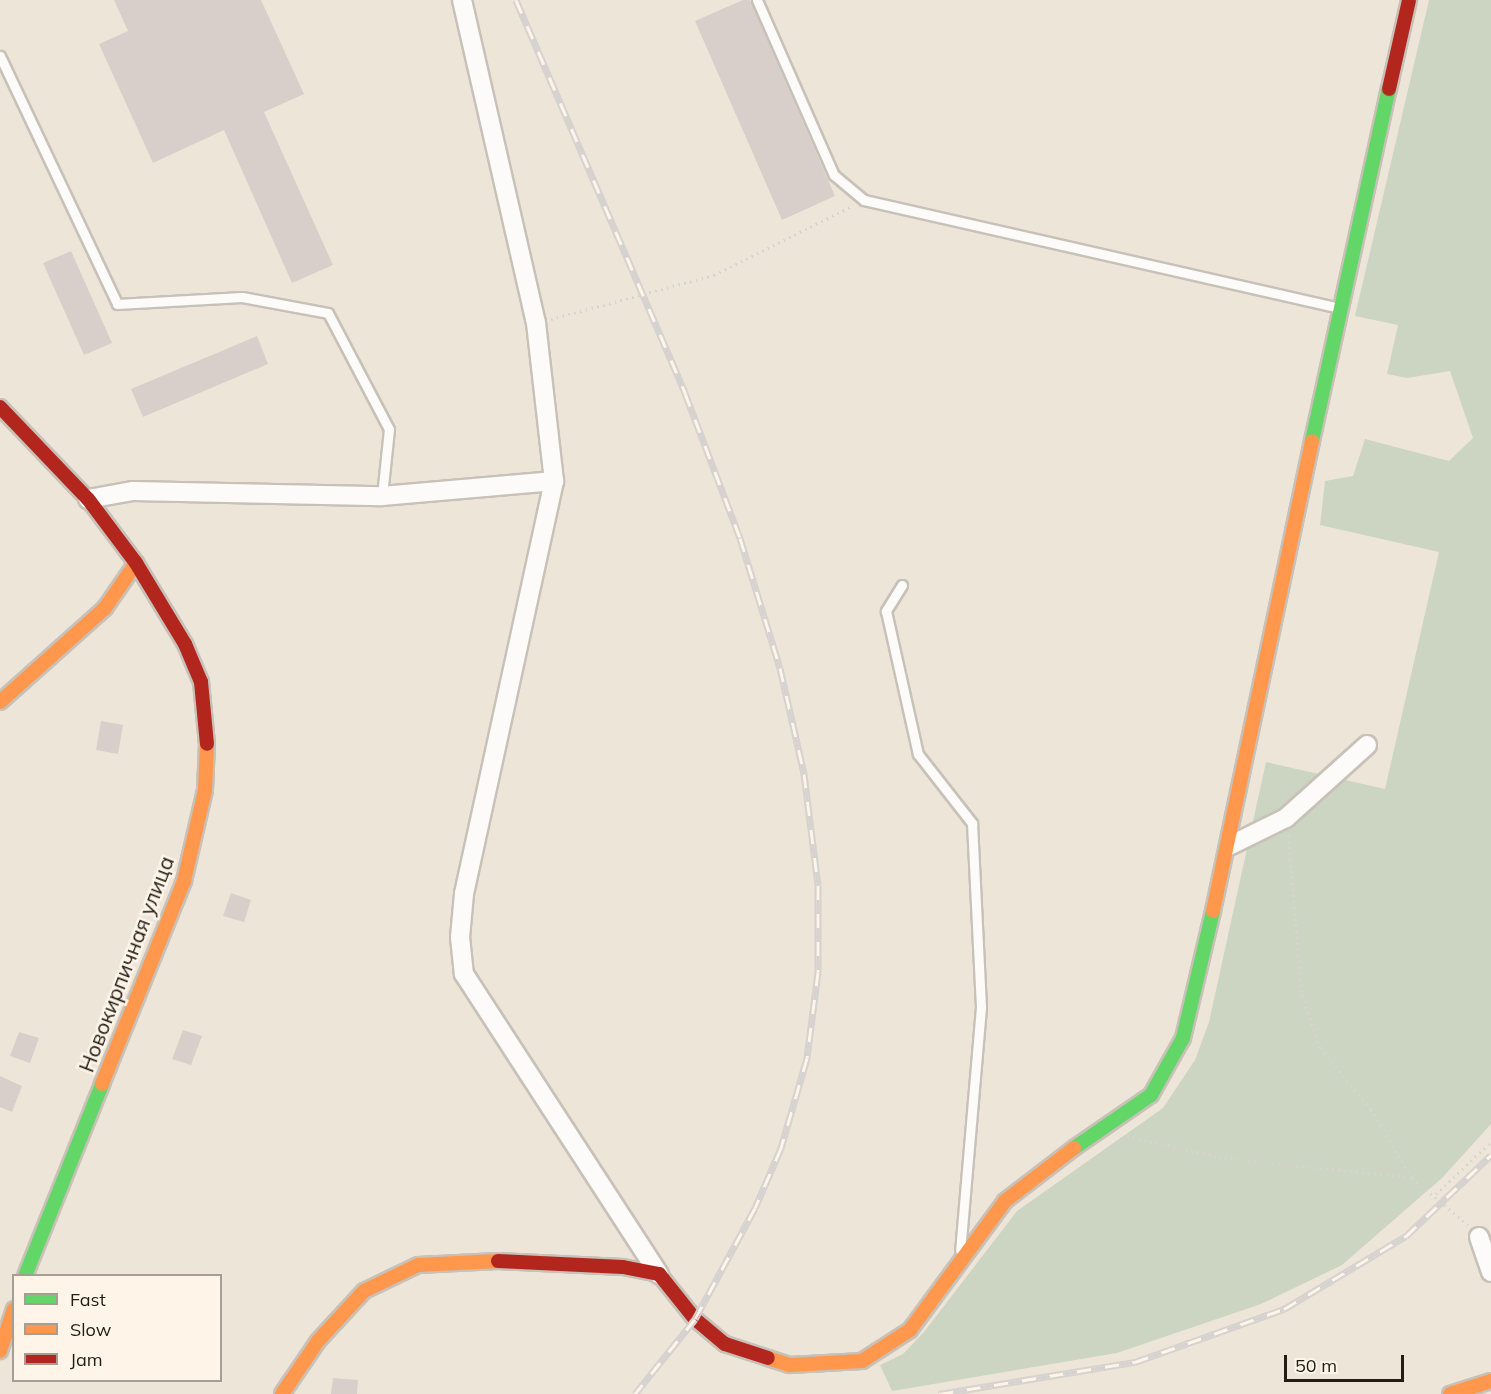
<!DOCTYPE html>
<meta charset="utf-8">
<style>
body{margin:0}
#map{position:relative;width:1491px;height:1394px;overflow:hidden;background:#eee5d9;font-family:Mulish,sans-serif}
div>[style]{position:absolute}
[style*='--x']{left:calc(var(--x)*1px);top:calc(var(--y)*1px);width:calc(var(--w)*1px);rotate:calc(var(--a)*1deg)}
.green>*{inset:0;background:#ccd5c1}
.building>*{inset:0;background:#d8cfcb}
.path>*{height:3px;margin-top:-1.5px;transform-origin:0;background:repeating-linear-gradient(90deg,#d6d4d0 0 1.5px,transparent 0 6px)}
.roads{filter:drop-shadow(2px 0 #c8c1b8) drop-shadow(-2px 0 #c8c1b8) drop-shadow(0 2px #c8c1b8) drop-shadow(0 -2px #c8c1b8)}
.lane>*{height:9px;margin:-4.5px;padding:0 4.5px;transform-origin:4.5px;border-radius:4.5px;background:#fcfbf9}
.street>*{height:18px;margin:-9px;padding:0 9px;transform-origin:9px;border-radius:9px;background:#fcfbf9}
.fast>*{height:14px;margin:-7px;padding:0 7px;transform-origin:7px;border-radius:7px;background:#63d668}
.slow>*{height:14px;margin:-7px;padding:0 7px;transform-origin:7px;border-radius:7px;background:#ff974d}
.jam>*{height:14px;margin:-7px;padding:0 7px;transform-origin:7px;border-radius:7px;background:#b3261e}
.rail>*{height:7px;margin-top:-3.5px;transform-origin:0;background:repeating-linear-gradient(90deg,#fef4e8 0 14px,#d5d2cf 0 28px);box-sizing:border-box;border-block:2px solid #d5d2cf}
span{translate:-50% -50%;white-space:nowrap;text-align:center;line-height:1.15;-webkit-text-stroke:5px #fef4e8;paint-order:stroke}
.street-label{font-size:21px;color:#221d15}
.legend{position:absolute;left:12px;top:1274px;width:210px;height:108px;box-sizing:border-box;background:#fef4e8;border:2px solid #a69e94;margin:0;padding:8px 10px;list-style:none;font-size:18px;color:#221d15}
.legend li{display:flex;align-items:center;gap:12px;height:30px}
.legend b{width:30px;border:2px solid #a69e94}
.scale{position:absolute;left:1284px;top:1355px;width:120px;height:27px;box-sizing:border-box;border:3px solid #221d15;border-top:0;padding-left:8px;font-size:18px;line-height:21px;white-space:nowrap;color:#221d15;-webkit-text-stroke:4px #fef4e8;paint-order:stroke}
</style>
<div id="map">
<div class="green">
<i style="clip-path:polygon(1429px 0,1491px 0,1491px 1124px,1442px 1178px,1342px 1265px,1261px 1304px,1117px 1353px,892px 1391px,880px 1365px,903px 1354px,924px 1332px,1017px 1211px,1163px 1108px,1195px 1060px,1209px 1022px,1266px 762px,1385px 789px,1439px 552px,1320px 525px,1325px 481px,1353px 476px,1365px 439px,1449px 461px,1473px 438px,1450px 371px,1407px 378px,1387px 374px,1398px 325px,1355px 316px)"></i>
</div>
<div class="building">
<i style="clip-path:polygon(114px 0,261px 0,304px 94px,264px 112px,333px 265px,292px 283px,224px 130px,153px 163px,99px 44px,128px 31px)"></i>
<i style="clip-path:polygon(743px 0,750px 0,835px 196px,782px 220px,695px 21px)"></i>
<i style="clip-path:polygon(71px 251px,112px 343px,84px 355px,43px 263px)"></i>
<i style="clip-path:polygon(257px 336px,268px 364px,143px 417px,131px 389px)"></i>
<i style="clip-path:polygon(101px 721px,123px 725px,118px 754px,96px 750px)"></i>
<i style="clip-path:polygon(231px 893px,251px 900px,244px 922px,223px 916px)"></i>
<i style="clip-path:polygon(183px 1030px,202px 1036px,191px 1065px,172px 1059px)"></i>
<i style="clip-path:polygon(19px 1032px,39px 1038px,30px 1063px,10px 1056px)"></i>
<i style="clip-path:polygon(0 1076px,22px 1086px,12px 1112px,0 1107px)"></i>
<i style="clip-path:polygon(333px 1378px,358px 1380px,357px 1394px,331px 1394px)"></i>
</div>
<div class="path">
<i style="--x:551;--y:319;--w:169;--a:-15.1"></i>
<i style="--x:714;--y:275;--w:154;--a:-26.6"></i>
<i style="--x:1288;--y:835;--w:161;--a:85"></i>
<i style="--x:1302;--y:995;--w:56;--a:71.2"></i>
<i style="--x:1320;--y:1048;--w:80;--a:50.1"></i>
<i style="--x:1371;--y:1109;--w:80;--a:59.3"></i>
<i style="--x:1412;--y:1178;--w:73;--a:40"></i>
<i style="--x:1127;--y:1136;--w:94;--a:12.9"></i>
<i style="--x:1219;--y:1157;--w:194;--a:6.2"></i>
<i style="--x:1436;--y:1194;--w:76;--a:-43.4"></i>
</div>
<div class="roads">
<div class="lane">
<i style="--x:757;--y:0;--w:191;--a:66.3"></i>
<i style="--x:834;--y:175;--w:39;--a:40"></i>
<i style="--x:864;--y:200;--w:484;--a:12.8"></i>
<i style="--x:0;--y:56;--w:274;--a:64.7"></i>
<i style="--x:117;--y:304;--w:125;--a:-3.2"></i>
<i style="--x:242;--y:297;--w:87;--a:10.5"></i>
<i style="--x:328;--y:313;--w:131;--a:62.3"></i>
<i style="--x:389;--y:429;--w:67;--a:96"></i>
<i style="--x:902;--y:585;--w:31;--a:122"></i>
<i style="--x:886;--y:611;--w:147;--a:77.4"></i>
<i style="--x:918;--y:754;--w:88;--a:52"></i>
<i style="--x:972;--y:823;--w:184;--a:87.2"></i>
<i style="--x:981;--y:1007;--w:244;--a:94.9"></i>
</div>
<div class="street">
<i style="--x:462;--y:0;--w:331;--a:77.1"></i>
<i style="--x:536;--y:323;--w:159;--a:83.5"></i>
<i style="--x:554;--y:481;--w:423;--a:102.3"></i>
<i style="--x:464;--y:894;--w:43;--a:95.3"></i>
<i style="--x:460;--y:937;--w:37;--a:84"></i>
<i style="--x:464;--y:974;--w:358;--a:57"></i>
<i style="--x:88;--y:499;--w:46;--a:-10.1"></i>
<i style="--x:133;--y:491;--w:249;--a:1.2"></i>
<i style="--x:382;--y:496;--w:173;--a:-5"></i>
<i style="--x:1229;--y:846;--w:64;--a:-26.2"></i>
<i style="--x:1286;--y:818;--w:109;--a:-42"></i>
<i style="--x:1479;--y:1237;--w:37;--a:71"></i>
</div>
<div class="fast">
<i style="--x:1312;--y:441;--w:360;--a:-77.7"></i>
<i style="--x:1074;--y:1148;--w:93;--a:-34.5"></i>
<i style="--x:1151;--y:1095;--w:65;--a:-60.7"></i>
<i style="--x:1183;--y:1038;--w:130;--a:-76.7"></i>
<i style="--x:25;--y:1276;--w:207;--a:-68.1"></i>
</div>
<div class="slow">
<i style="--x:0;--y:702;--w:141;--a:-41.8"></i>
<i style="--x:105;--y:608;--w:55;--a:-55.4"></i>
<i style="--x:1213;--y:911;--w:480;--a:-78.1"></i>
<i style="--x:102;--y:1084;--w:219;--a:-68"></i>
<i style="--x:184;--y:881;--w:93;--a:-77"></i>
<i style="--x:205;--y:790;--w:46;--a:-87.5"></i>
<i style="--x:0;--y:1351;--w:44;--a:-71.6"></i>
<i style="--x:768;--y:1358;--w:23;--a:18"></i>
<i style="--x:790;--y:1365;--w:72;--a:-3.2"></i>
<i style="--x:862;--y:1361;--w:57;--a:-32.9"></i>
<i style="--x:910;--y:1330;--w:160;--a:-53.6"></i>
<i style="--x:1005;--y:1201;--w:87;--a:-37.5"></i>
<i style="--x:282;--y:1394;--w:64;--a:-55.8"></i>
<i style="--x:318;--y:1341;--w:68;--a:-47.4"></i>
<i style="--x:364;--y:1291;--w:60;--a:-25.7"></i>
<i style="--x:418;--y:1265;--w:80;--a:-2.9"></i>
<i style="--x:1450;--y:1394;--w:43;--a:-17.6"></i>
</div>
<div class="jam">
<i style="--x:1389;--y:89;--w:91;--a:-77.3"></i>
<i style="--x:0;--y:407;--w:127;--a:46.3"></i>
<i style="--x:88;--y:499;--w:80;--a:53.1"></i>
<i style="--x:136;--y:563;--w:95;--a:58.8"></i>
<i style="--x:185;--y:644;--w:41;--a:67.2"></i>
<i style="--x:201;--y:682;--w:62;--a:84.5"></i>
<i style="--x:498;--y:1261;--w:125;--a:2.7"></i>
<i style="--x:623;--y:1267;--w:37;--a:11"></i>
<i style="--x:659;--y:1274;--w:58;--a:51.3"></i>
<i style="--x:695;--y:1319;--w:39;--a:40"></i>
<i style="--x:725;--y:1344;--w:45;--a:18"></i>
</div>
</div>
<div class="rail">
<i style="--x:516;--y:0;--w:428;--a:66.7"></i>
<i style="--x:685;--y:393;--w:155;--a:69.2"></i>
<i style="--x:740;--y:538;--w:136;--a:72.9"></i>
<i style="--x:780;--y:668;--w:109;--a:77.2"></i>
<i style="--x:804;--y:774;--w:112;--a:82.8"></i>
<i style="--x:818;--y:885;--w:87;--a:90"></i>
<i style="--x:818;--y:972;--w:87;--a:97.3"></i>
<i style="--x:807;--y:1058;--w:94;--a:106.1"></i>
<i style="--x:781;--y:1148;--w:65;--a:113.4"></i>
<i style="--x:755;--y:1208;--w:126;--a:118.4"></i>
<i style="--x:695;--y:1319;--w:96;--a:128.7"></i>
<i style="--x:939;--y:1394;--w:199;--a:-9.3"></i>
<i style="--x:1135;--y:1362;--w:158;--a:-19.6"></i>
<i style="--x:1284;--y:1309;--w:142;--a:-30.9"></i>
<i style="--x:1406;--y:1236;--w:117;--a:-43.6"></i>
</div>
<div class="street-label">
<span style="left:126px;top:964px;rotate:-69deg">Новокирпичная улица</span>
</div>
<ul class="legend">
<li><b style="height:8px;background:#63d668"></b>Fast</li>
<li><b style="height:8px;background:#ff974d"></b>Slow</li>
<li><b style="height:8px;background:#b3261e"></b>Jam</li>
</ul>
<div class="scale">50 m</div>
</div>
